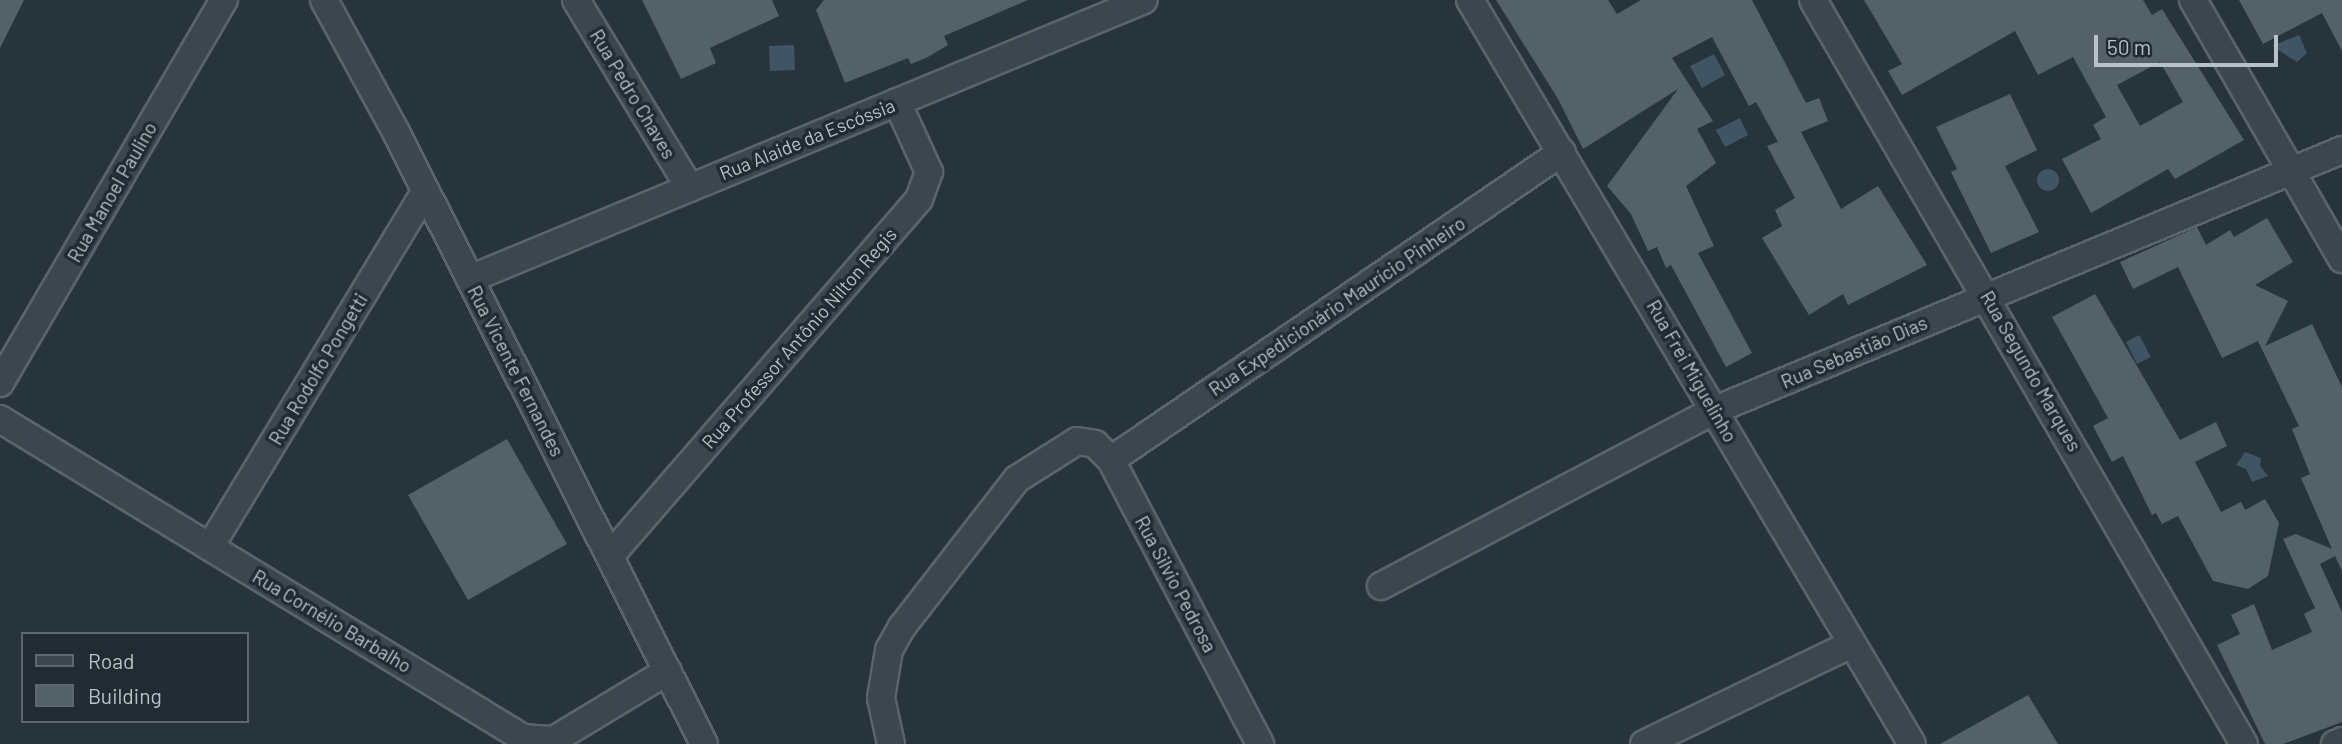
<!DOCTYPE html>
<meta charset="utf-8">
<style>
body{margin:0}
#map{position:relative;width:2342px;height:744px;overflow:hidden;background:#28343c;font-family:Barlow,sans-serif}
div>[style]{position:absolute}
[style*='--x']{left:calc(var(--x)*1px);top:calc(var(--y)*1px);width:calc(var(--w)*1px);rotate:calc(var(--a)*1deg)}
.water>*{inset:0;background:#405563}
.round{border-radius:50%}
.building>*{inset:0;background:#546169}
.roads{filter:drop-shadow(2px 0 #5a646a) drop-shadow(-2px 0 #5a646a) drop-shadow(0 2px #5a646a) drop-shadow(0 -2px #5a646a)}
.minor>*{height:26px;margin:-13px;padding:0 13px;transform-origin:13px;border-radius:13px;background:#3c464d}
span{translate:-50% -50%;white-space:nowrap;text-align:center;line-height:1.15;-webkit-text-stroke:7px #212b32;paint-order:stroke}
.street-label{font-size:19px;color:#b8c1c7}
.legend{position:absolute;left:21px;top:632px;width:228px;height:91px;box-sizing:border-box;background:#212b32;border:2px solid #5d676e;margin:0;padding:9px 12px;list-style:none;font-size:21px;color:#b8c1c7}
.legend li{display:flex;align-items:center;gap:14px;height:35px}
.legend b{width:35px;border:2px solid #5d676e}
.scale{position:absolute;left:2094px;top:35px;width:184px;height:32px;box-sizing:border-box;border:4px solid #b8c1c7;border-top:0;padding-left:9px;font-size:21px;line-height:24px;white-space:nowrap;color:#b8c1c7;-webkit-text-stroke:5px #212b32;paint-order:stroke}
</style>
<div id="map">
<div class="water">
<i style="clip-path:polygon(2299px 35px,2307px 53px,2297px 62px,2272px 46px)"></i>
<i style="clip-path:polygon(794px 45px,795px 70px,770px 71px,769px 46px)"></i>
<i style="clip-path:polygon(1714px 54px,1725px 75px,1702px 88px,1690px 66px)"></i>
<i style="clip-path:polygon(1740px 118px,1748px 135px,1725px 147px,1716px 130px)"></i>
<i class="round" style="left:2037px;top:169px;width:22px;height:22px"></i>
<i style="clip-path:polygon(2139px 335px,2151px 357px,2137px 364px,2126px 342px)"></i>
<i style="clip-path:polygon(2245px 452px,2261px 458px,2260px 466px,2268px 476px,2252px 482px,2246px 469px,2236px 465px)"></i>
</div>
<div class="building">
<i style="clip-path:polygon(0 0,24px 0,0 48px)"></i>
<i style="clip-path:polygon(642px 0,772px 0,779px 16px,710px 48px,716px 63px,681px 79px)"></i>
<i style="clip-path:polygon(824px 0,1028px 0,944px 36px,948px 45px,928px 57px,911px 64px,908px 58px,845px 83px,816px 10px)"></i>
<i style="clip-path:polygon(1496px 0,1608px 0,1617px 14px,1641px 0,1752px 0,1806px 103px,1819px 98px,1828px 121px,1801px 132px,1841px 209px,1878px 186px,1927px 265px,1848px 305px,1843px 294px,1809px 315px,1762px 238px,1782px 226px,1775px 210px,1795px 198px,1767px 146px,1778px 142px,1756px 102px,1749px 106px,1712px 37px,1672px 58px,1713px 121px,1697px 129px,1716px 163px,1686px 186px,1714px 246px,1698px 253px,1752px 353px,1726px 367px,1671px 265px,1666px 268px,1657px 247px,1648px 251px,1631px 214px,1607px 186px,1678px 89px,1583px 149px,1558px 99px)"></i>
<i style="clip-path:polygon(evenodd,1864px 0,2143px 0,2152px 15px,2162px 9px,2244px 140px,2175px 179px,2168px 169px,2091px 213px,2062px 159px,2101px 139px,2093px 125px,2106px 117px,2073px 57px,2038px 75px,2015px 31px,1902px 95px,1888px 71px,1902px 64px,1864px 0,2160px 62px,2183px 102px,2140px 126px,2117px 85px,2160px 62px)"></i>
<i style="clip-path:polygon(2239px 0,2342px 0,2342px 51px,2322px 13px,2263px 44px)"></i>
<i style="clip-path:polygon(2010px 94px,2037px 150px,2005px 166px,2039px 232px,1991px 253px,1951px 172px,1957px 169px,1936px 127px)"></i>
<i style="clip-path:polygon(2267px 218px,2293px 262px,2255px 285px,2288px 301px,2265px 346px,2312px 324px,2342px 387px,2342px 571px,2335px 556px,2320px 564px,2342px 612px,2342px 722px,2283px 744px,2265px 744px,2217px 645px,2240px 634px,2231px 615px,2254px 604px,2272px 650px,2312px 632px,2304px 614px,2315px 608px,2283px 539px,2296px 534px,2332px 549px,2301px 478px,2310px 474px,2292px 429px,2299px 426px,2258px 341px,2222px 358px,2178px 267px,2133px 289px,2120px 262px,2197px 227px,2206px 245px,2230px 230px,2234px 237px)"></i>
<i style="clip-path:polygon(2095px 294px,2180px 440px,2216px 422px,2227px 446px,2195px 462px,2221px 512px,2241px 502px,2245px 510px,2265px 499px,2279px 523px,2268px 576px,2248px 589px,2213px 581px,2178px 516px,2162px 524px,2156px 513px,2152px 515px,2123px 456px,2112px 462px,2093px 426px,2108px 418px,2052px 317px)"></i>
<i style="clip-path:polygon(507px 439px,567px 544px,468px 600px,408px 495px)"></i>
<i style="clip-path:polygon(2028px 695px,2058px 744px,1940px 744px)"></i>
</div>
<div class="roads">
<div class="minor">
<i style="--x:324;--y:0;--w:150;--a:61.4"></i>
<i style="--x:396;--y:132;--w:685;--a:63.29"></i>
<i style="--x:576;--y:0;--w:220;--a:58.8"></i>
<i style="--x:1470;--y:0;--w:865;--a:59.29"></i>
<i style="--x:1813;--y:0;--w:860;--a:59.92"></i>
<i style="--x:2193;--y:0;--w:299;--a:60.1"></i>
<i style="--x:470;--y:279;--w:729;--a:-22.49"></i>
<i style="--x:0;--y:383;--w:444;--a:-59.7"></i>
<i style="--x:0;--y:419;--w:613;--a:31.38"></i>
<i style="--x:523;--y:738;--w:31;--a:4"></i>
<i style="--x:554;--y:740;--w:133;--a:-31.2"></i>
<i style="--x:1111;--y:460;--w:546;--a:-34.33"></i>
<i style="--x:210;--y:547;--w:416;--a:-58.8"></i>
<i style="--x:610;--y:556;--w:472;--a:-49.1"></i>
<i style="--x:919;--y:199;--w:29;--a:-70"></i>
<i style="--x:929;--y:172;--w:77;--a:-114.6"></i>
<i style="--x:1381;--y:586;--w:378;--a:-27.8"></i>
<i style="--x:1715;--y:410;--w:679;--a:-22.52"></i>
<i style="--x:891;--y:744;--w:47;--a:-102.3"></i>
<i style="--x:881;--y:698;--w:49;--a:-80.5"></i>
<i style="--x:889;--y:650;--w:26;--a:-61"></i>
<i style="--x:902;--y:627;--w:187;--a:-52.2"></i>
<i style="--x:1017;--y:479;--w:71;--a:-32.3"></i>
<i style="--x:1077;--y:441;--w:18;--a:9"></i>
<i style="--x:1095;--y:444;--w:23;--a:45"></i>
<i style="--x:1111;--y:460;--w:321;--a:62.3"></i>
<i style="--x:1644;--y:744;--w:231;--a:-25.7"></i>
<i style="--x:2335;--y:744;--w:8;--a:-23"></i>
</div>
</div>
<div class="street-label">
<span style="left:633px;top:94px;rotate:59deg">Rua Pedro Chaves</span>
<span style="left:807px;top:139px;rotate:-22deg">Rua Alaide da Escóssia</span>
<span style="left:112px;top:192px;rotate:-60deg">Rua Manoel Paulino</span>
<span style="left:1337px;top:306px;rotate:-34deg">Rua Expedicionário Maurício Pinheiro</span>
<span style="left:799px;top:338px;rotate:-49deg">Rua Professor Antônio Nilton Regis</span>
<span style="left:1854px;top:352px;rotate:-23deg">Rua Sebastião Dias</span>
<span style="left:318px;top:369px;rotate:-59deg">Rua Rodolfo Pongetti</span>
<span style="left:516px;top:371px;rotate:63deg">Rua Vicente Fernandes</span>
<span style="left:1692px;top:371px;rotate:60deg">Rua Frei Miguelinho</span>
<span style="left:2031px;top:371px;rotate:60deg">Rua Segundo Marques</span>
<span style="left:1176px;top:584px;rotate:62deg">Rua Silvio Pedrosa</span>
<span style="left:332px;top:621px;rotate:31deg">Rua Cornélio Barbalho</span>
</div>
<ul class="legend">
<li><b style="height:9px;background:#3c464d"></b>Road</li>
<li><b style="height:19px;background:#546169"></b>Building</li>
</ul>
<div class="scale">50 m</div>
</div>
